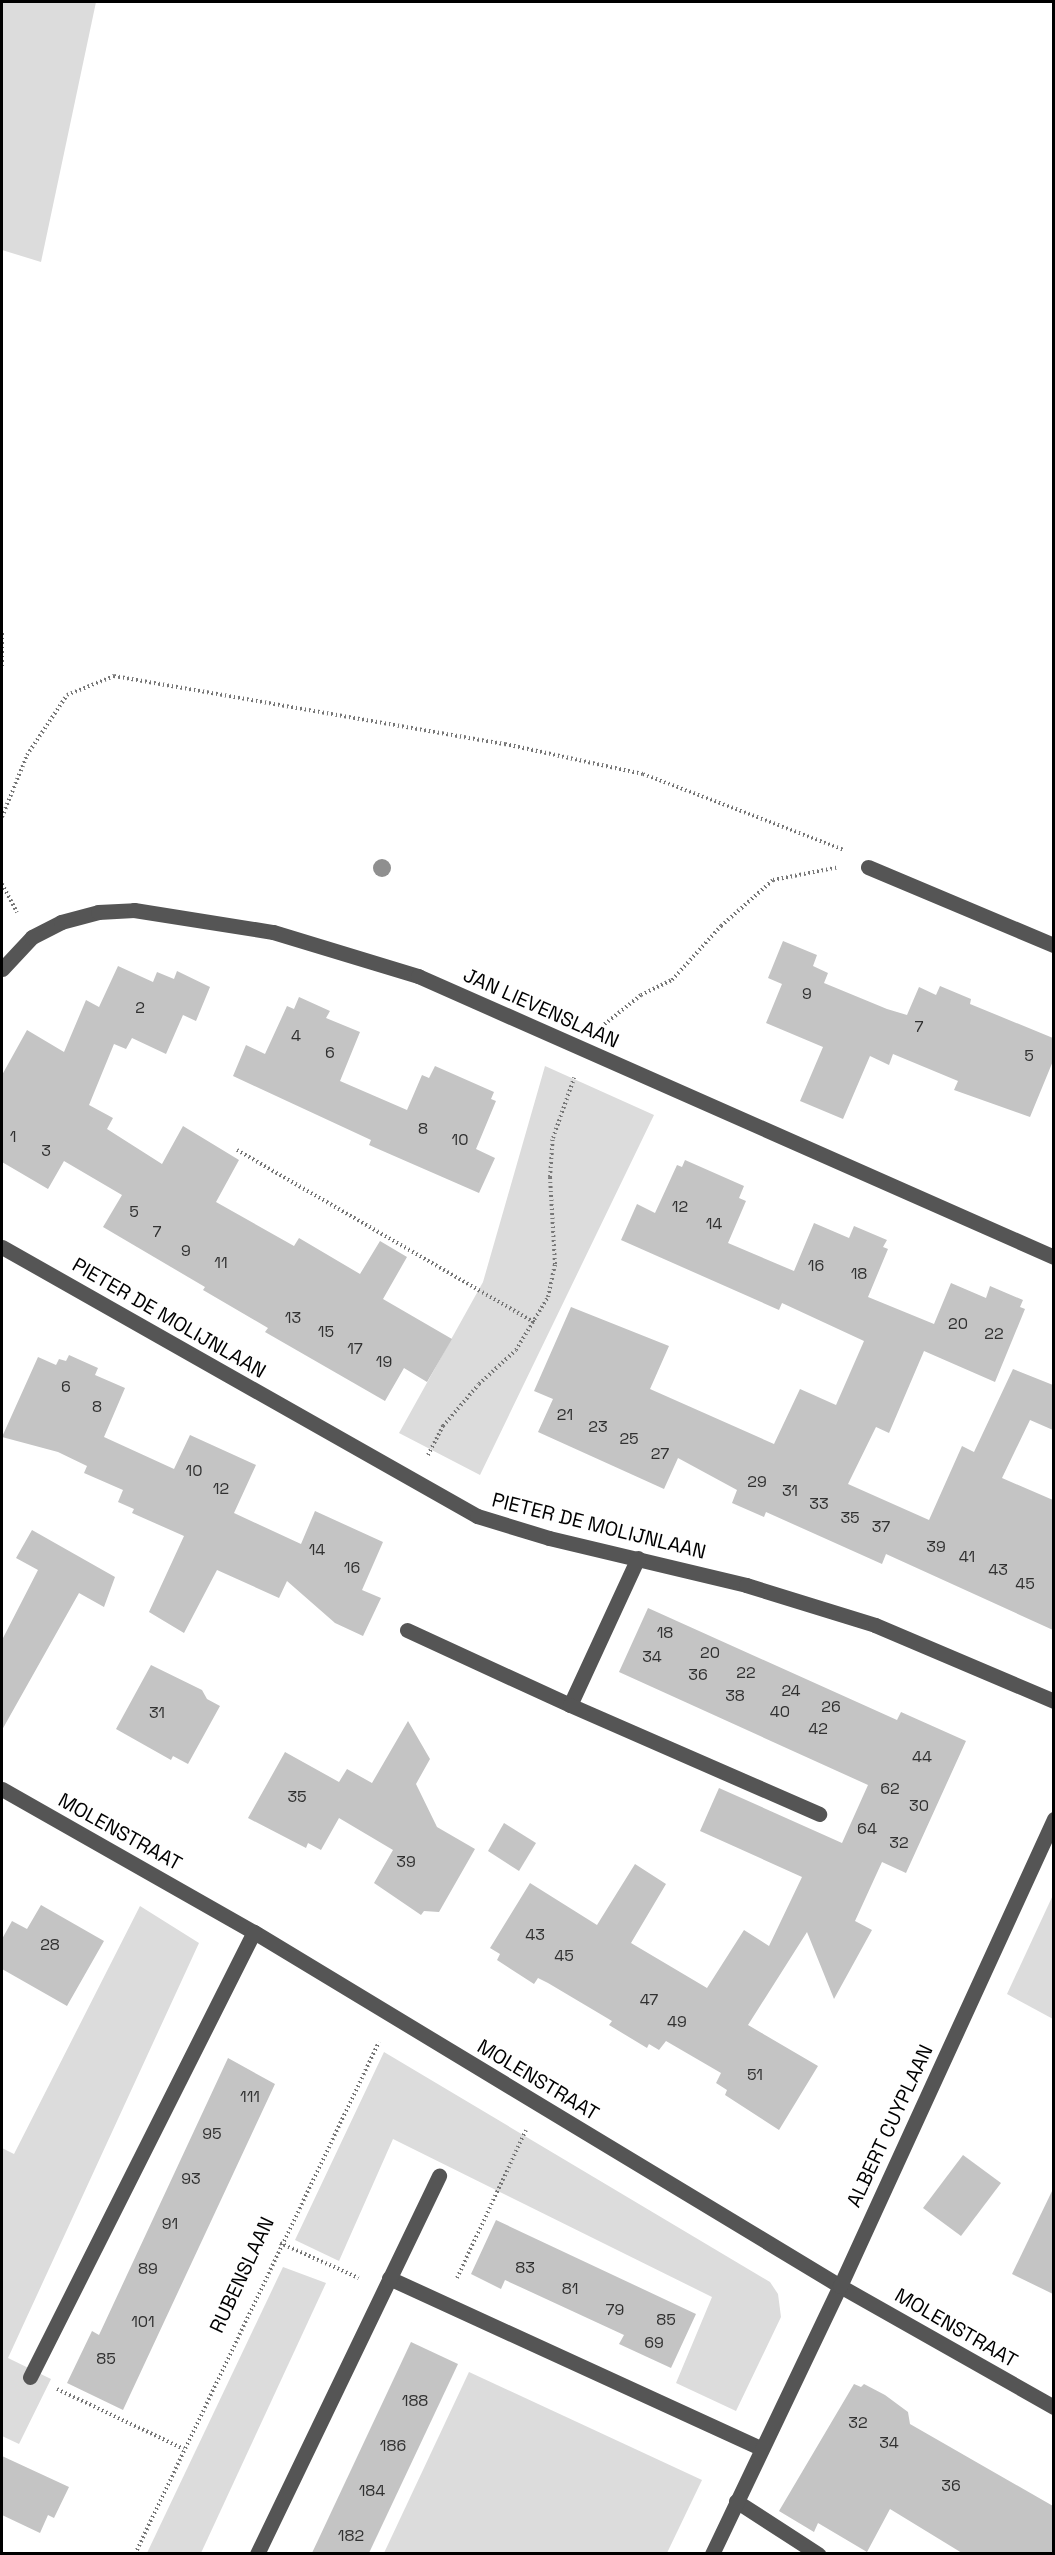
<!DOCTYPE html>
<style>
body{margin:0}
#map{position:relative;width:1055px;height:2555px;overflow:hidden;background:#fff;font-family:"Space Grotesk",sans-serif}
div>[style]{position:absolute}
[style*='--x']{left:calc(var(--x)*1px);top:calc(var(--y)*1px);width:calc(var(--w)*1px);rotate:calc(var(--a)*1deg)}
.green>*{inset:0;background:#dcdcdc}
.building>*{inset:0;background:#c4c4c4}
.path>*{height:4px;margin-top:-2px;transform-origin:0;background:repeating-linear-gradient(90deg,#777 0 1.5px,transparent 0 4.5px)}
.minor>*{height:15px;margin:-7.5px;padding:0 7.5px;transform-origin:7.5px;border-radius:7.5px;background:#555}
.trees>*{width:18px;height:18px;margin:-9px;border-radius:50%;background:#8f8f8f}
span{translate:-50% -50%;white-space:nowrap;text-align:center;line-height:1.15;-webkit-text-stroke:6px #fff;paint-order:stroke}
.number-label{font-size:16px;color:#313131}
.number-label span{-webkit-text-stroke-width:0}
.street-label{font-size:20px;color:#000}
.frame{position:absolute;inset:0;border:3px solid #000;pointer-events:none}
</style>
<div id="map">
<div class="green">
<i style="clip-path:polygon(2px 2px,96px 2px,41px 262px,2px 250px)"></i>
<i style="clip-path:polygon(545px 1066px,654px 1115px,480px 1475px,399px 1433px,483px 1282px)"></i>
<i style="clip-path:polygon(1053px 1895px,1053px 2019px,1007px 1994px)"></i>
<i style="clip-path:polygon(140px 1906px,199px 1943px,8px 2358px,51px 2379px,19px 2444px,2px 2436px,2px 2148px,14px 2154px)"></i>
<i style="clip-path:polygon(384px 2052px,770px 2282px,778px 2294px,781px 2317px,736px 2411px,676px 2383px,712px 2297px,393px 2139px,339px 2261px,295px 2240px)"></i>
<i style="clip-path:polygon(283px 2267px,326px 2283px,201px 2553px,147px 2553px)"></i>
<i style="clip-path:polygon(469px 2372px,702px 2480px,667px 2553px,384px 2553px)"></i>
</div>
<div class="building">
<i style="clip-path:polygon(783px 941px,817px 955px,813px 966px,828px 973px,824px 983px,887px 1009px,907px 1015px,919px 987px,936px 995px,940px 986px,971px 999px,970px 1004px,1053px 1038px,1053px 1061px,1030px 1117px,954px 1090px,958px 1081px,893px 1054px,889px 1065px,870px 1056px,843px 1119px,800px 1101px,823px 1047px,766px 1023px,782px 984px,768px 978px)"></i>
<i style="clip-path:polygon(118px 966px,153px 982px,157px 972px,174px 979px,177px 971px,210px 987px,196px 1021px,183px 1015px,166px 1054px,132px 1038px,126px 1049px,114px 1044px,89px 1105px,113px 1118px,107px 1129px,162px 1164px,183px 1126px,239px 1160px,216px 1202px,294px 1246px,299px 1238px,360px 1274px,380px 1241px,407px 1257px,383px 1299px,452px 1339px,427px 1382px,404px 1368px,385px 1401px,265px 1332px,268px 1328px,203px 1290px,205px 1287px,103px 1227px,122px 1195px,64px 1161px,48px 1189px,2px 1162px,2px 1075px,27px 1030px,64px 1052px,86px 1000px,99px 1007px)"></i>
<i style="clip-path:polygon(299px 997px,330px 1011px,326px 1018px,360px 1032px,340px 1081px,407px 1110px,422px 1075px,429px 1078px,435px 1066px,494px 1092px,491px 1099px,496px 1101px,476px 1149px,495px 1158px,479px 1193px,369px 1145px,371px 1140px,233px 1076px,246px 1045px,265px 1054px,287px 1006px,294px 1009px)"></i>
<i style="clip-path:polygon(685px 1160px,744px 1186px,739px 1198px,746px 1201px,728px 1243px,794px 1271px,814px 1223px,849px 1238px,854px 1226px,887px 1240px,883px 1247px,888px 1249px,868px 1297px,934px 1324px,951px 1283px,986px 1298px,990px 1286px,1023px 1300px,1020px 1307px,1025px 1309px,995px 1382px,924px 1351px,889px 1433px,876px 1427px,848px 1484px,929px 1520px,962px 1446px,974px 1452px,1013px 1369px,1053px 1385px,1053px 1430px,1030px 1420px,1002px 1478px,1053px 1500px,1053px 1630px,886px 1554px,882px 1564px,766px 1512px,764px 1517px,732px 1503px,737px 1490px,678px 1458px,664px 1489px,538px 1432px,553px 1399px,534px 1391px,571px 1307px,669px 1346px,650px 1389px,774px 1444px,800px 1389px,836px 1405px,864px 1341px,782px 1303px,779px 1310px,621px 1240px,637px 1204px,655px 1213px,677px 1165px,682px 1167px)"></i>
<i style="clip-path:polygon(69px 1355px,98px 1368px,95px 1375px,125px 1388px,104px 1437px,174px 1469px,190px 1435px,256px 1465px,234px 1513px,301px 1544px,315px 1511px,383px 1542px,362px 1590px,381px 1598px,363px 1636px,335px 1623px,287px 1581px,279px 1598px,217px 1570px,184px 1633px,149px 1612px,184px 1536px,132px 1513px,134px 1509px,118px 1502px,123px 1490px,84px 1473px,87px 1466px,58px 1452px,2px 1437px,38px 1357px,56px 1365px,59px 1359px,66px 1361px)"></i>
<i style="clip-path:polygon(32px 1530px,115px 1577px,104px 1607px,79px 1593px,2px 1730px,2px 1640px,38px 1570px,16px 1558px)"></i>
<i style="clip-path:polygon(648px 1608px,897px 1720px,901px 1712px,966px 1741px,906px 1873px,882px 1862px,855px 1921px,872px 1930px,834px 1999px,807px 1932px,748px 2025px,818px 2066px,779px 2130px,725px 2095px,727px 2090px,716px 2083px,721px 2073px,666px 2041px,659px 2050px,649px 2044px,647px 2048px,609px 2025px,612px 2021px,548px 1983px,538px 1978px,534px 1984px,497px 1960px,500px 1954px,490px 1948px,530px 1883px,597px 1925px,635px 1864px,666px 1884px,631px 1943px,707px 1988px,744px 1930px,769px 1946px,802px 1877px,700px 1831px,719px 1788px,842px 1843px,868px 1785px,619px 1672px)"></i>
<i style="clip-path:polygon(151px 1665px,202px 1690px,207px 1699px,220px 1706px,188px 1764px,173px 1756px,171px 1760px,116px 1729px)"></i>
<i style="clip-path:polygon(408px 1721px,430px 1759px,416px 1784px,437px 1827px,475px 1849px,439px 1912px,424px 1911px,421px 1915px,374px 1883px,393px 1850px,339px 1818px,321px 1850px,308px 1843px,306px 1848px,248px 1818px,285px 1752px,339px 1782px,347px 1769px,372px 1783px)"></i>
<i style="clip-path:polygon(504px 1823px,536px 1843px,519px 1871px,488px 1851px)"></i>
<i style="clip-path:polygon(41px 1905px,104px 1941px,67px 2006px,2px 1969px,2px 1939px,12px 1921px,27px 1929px)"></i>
<i style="clip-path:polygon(228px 2058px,275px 2084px,123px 2410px,67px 2383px,92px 2331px,99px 2335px)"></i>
<i style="clip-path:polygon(963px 2155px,1001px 2183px,961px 2236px,923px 2208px)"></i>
<i style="clip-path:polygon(1053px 2189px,1053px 2294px,1012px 2274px)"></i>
<i style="clip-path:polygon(496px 2220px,696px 2314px,671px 2368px,619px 2344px,624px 2335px,505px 2280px,501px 2289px,471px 2274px)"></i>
<i style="clip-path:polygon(411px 2342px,458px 2364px,369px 2553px,312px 2553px)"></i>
<i style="clip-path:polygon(854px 2384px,861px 2387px,864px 2384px,885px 2395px,908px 2412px,910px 2424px,1053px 2506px,1053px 2553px,962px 2553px,890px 2509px,867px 2552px,818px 2523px,814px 2532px,779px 2511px)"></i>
<i style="clip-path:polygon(2px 2456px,69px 2487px,54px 2518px,48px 2515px,40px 2533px,2px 2515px)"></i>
</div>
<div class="path">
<i style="--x:2;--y:633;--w:33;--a:90"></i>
<i style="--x:2;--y:817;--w:67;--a:-68"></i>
<i style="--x:27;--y:755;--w:72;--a:-56.3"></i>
<i style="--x:67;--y:695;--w:51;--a:-22"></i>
<i style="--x:114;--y:676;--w:397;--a:9.9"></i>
<i style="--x:505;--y:744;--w:141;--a:12.3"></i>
<i style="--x:643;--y:774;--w:215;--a:20.7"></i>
<i style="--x:2;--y:884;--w:32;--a:62"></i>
<i style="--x:601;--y:1027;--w:51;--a:-38.7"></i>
<i style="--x:641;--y:995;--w:34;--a:-26"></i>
<i style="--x:672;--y:980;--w:73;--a:-47.8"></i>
<i style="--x:721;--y:926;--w:69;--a:-41.5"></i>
<i style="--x:773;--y:880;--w:67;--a:-11.1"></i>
<i style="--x:237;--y:1150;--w:345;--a:30.1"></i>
<i style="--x:428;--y:1455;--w:33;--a:-63"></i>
<i style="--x:443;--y:1426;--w:55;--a:-49.4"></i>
<i style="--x:479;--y:1384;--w:50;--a:-42.6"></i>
<i style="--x:516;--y:1350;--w:62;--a:-58.9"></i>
<i style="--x:548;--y:1297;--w:34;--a:-78"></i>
<i style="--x:555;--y:1264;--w:87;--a:-93.3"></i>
<i style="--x:550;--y:1177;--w:39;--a:-86"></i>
<i style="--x:553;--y:1138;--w:64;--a:-70.7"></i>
<i style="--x:280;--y:2243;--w:86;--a:23.9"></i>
<i style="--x:457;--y:2278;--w:163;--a:-65"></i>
<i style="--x:57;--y:2389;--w:140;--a:25.3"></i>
<i style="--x:135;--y:2554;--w:567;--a:-64.52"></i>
</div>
<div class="minor">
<i style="--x:868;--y:867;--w:202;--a:22.8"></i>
<i style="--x:2;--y:969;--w:44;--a:-46.8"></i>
<i style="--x:32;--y:937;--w:33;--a:-27"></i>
<i style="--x:61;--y:922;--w:38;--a:-15"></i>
<i style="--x:98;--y:912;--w:36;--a:-3"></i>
<i style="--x:134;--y:910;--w:141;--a:9"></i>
<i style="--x:273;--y:932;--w:152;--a:16.9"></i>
<i style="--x:418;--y:976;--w:695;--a:23.84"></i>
<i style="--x:2;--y:1247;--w:546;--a:29.52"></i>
<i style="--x:477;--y:1516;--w:75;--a:17"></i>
<i style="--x:549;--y:1538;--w:203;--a:13.4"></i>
<i style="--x:746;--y:1585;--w:135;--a:17.2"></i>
<i style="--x:875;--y:1625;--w:194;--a:23"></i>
<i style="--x:407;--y:1630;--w:179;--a:24.7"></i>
<i style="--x:570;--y:1705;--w:162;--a:-65.2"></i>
<i style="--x:570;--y:1705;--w:272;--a:23.6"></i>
<i style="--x:2;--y:1789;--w:290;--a:29.6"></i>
<i style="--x:254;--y:1932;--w:685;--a:31.14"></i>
<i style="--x:840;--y:2286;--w:246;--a:29.5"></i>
<i style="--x:389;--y:2278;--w:409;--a:24.6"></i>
<i style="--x:30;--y:2377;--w:498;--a:-63.3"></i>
<i style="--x:736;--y:2501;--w:98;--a:32.9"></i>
<i style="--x:257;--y:2554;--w:420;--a:-64.3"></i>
<i style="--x:712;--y:2554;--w:297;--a:-64.5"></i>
<i style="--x:840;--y:2286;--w:514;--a:-65.38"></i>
</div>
<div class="trees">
<i style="left:382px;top:868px"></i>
</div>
<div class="number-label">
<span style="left:807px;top:994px">9</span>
<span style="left:140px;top:1008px">2</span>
<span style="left:919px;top:1027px">7</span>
<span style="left:296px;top:1036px">4</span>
<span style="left:330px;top:1053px">6</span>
<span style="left:1029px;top:1056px">5</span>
<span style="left:423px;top:1129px">8</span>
<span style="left:13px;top:1137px">1</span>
<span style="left:460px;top:1140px">10</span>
<span style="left:46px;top:1151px">3</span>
<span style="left:680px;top:1207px">12</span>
<span style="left:134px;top:1212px">5</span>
<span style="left:714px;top:1224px">14</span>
<span style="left:157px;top:1232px">7</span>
<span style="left:186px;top:1251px">9</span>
<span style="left:221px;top:1263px">11</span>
<span style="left:816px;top:1266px">16</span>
<span style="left:859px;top:1274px">18</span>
<span style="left:293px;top:1318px">13</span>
<span style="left:958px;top:1324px">20</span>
<span style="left:326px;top:1332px">15</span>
<span style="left:994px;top:1334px">22</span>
<span style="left:355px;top:1349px">17</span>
<span style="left:384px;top:1362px">19</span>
<span style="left:66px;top:1387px">6</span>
<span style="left:97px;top:1407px">8</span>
<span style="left:565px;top:1415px">21</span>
<span style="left:598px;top:1427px">23</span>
<span style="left:629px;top:1439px">25</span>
<span style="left:660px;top:1454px">27</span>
<span style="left:194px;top:1471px">10</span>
<span style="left:757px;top:1482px">29</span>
<span style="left:221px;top:1489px">12</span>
<span style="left:790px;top:1491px">31</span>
<span style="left:819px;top:1504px">33</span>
<span style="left:850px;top:1518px">35</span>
<span style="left:881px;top:1527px">37</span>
<span style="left:936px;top:1547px">39</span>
<span style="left:317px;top:1550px">14</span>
<span style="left:967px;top:1557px">41</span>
<span style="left:352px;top:1568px">16</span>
<span style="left:998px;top:1570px">43</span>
<span style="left:1025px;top:1584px">45</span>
<span style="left:665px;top:1633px">18</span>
<span style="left:710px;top:1653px">20</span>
<span style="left:652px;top:1657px">34</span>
<span style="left:746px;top:1673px">22</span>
<span style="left:698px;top:1675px">36</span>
<span style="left:791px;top:1691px">24</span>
<span style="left:735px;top:1696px">38</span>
<span style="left:831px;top:1707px">26</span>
<span style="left:780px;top:1712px">40</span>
<span style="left:157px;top:1713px">31</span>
<span style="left:818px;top:1729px">42</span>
<span style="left:922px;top:1757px">44</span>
<span style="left:890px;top:1789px">62</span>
<span style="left:297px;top:1797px">35</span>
<span style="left:919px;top:1806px">30</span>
<span style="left:867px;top:1829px">64</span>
<span style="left:899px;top:1843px">32</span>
<span style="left:406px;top:1862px">39</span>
<span style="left:535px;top:1935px">43</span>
<span style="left:50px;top:1945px">28</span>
<span style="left:564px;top:1956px">45</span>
<span style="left:649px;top:2000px">47</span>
<span style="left:677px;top:2022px">49</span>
<span style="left:755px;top:2075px">51</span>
<span style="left:250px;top:2097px">111</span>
<span style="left:212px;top:2134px">95</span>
<span style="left:191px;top:2179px">93</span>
<span style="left:170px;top:2224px">91</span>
<span style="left:525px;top:2268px">83</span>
<span style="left:148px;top:2269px">89</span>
<span style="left:570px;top:2289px">81</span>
<span style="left:615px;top:2310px">79</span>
<span style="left:666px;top:2320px">85</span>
<span style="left:143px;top:2322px">101</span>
<span style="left:654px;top:2343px">69</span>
<span style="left:106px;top:2359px">85</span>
<span style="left:415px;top:2401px">188</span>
<span style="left:858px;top:2423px">32</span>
<span style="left:889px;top:2443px">34</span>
<span style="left:393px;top:2446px">186</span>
<span style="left:951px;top:2486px">36</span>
<span style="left:372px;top:2491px">184</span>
<span style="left:351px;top:2536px">182</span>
</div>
<div class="street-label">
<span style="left:541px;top:1008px;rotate:24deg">JAN LIEVENSLAAN</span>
<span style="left:169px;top:1318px;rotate:30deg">PIETER DE MOLIJNLAAN</span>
<span style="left:599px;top:1526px;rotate:14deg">PIETER DE MOLIJNLAAN</span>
<span style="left:120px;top:1832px;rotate:29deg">MOLENSTRAAT</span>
<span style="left:538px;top:2080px;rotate:31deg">MOLENSTRAAT</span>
<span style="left:890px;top:2126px;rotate:-65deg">ALBERT CUYPLAAN</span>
<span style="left:242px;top:2275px;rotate:-65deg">RUBENSLAAN</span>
<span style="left:956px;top:2328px;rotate:30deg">MOLENSTRAAT</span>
</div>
<div class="frame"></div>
</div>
